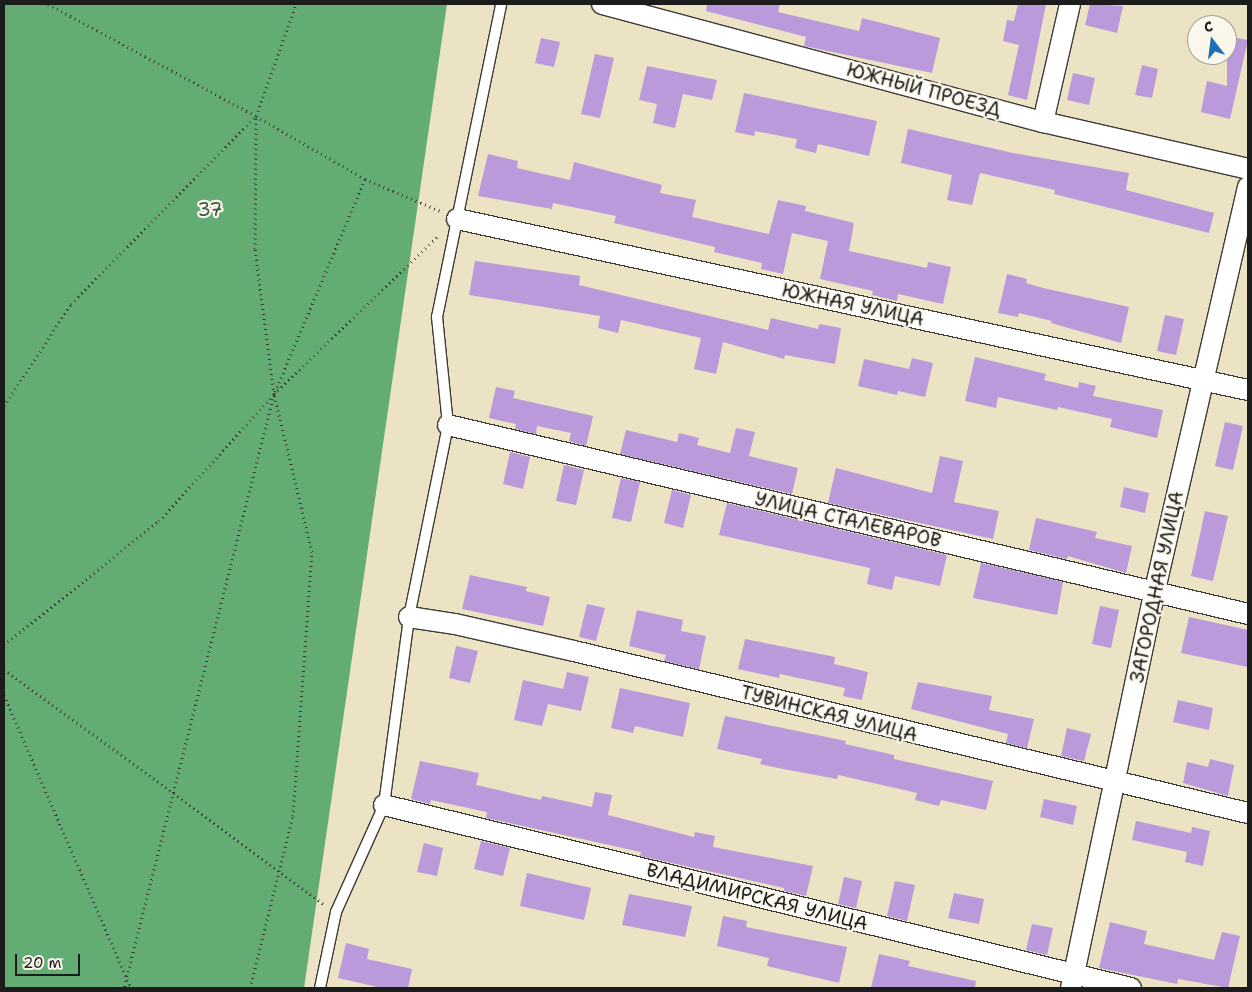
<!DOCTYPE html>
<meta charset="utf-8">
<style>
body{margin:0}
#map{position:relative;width:1252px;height:992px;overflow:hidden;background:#ece3c4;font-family:"Shantell Sans",sans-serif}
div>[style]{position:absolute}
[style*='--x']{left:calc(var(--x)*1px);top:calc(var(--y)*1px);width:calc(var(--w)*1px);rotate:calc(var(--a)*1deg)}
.forest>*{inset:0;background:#63ac74}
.building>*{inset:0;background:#ba9ada}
.path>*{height:3px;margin-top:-1.5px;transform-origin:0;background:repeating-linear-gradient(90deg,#3b3a35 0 1px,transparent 0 5px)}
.roads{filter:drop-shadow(1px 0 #3b3a35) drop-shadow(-1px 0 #3b3a35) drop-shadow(0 1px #3b3a35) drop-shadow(0 -1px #3b3a35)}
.lane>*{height:10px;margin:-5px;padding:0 5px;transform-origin:5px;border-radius:5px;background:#fff}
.street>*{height:20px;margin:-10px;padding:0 10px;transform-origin:10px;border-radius:10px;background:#fff}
span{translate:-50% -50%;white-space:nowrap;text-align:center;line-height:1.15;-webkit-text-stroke:4.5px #fbf7ec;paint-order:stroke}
.street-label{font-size:19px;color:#1c1c1c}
.park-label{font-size:19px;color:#3d5842}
.frame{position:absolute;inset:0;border:5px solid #1c1c1c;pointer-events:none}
.north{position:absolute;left:1187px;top:15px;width:50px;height:50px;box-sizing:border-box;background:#fbf7ec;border:1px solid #a29f99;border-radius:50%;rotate:345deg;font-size:14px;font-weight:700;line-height:20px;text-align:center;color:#1c1c1c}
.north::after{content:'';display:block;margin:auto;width:18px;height:22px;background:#1f6fb2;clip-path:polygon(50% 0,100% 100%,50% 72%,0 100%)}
.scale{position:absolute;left:15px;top:954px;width:65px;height:22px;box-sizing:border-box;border:2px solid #1c1c1c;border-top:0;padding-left:6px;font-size:15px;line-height:18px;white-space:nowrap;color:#1c1c1c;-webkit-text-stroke:4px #fbf7ec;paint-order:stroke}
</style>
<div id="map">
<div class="forest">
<i style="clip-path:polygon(4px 4px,447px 4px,304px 988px,4px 988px)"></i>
</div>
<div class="building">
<i style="clip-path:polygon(707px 4px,780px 4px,778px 12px,859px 31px,862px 18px,940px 38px,932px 73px,804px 46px,806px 37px,706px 11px)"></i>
<i style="clip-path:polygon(1018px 4px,1046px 4px,1027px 100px,1008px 95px,1019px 45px,1003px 41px,1007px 20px,1014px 21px)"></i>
<i style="clip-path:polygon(1090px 4px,1123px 6px,1117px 33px,1085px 25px)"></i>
<i style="clip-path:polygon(1227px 36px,1248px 40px,1230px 119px,1201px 112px,1207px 81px,1227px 86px)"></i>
<i style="clip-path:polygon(541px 38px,560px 42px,554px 67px,535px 63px)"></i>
<i style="clip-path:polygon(595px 54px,614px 58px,600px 118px,581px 114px)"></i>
<i style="clip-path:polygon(1142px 65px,1158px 69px,1152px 98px,1135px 95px)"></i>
<i style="clip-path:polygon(647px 66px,717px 80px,712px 100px,683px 94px,675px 128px,653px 123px,657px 104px,639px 100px)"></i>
<i style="clip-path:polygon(1073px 73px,1095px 78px,1089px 105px,1067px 100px)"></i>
<i style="clip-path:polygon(744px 93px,877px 121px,869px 156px,818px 144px,816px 153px,795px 148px,797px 139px,755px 131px,754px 136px,735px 132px)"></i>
<i style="clip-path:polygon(908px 129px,1013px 153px,1129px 173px,1126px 190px,1214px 213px,1209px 233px,1054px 194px,1055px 190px,980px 173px,972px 205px,947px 200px,952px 175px,901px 163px)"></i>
<i style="clip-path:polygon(488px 154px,518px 161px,517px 168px,570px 180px,574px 162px,662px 185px,660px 193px,696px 200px,692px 217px,769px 234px,778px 200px,806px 206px,805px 211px,854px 223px,849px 251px,927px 268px,928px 262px,951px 267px,943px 304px,898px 294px,897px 301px,872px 295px,873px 291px,820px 279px,828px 241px,792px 233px,783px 274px,761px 269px,762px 263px,714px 252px,715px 247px,614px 223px,616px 216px,553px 203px,552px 209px,478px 196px)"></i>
<i style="clip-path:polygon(475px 261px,580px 276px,579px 285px,768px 330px,771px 318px,818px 329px,819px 324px,841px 328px,835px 364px,785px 355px,784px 359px,723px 342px,716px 374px,694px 369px,701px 338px,621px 320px,618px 333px,598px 328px,600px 316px,469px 295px)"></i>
<i style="clip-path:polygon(1007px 274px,1027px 279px,1026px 283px,1043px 288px,1129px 307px,1121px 343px,1051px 323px,1052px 321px,1019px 313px,1018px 317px,998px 313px)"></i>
<i style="clip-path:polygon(1165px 315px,1184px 319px,1176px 355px,1157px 351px)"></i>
<i style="clip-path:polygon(975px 357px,1046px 374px,1044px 380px,1078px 388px,1079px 382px,1096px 386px,1093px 396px,1163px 410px,1157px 438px,1110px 427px,1112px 419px,1058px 407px,1057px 410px,998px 397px,996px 408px,965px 401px)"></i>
<i style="clip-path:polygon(912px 358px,933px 363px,925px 397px,898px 391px,897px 395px,858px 386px,864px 359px,909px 369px)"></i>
<i style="clip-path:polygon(496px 387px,515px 391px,513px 398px,593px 416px,586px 446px,569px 441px,571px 433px,537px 426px,536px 434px,515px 429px,516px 424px,489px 418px)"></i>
<i style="clip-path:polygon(1225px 422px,1243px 426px,1233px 470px,1215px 466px)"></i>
<i style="clip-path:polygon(736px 428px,755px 432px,749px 456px,798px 468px,792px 494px,620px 454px,626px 430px,677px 442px,679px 433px,699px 438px,697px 445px,730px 453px)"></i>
<i style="clip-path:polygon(510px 452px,530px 457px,523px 489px,503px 484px)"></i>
<i style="clip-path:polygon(940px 456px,963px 461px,954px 502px,999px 511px,993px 539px,828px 503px,836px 468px,932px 493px)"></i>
<i style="clip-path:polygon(564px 465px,584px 470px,576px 505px,556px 501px)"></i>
<i style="clip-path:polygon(621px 478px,640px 482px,631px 522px,612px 518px)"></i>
<i style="clip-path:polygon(1124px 487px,1149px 493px,1145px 513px,1120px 507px)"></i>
<i style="clip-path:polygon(672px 490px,691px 495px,683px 528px,664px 523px)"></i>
<i style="clip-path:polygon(727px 503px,947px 555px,940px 586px,895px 576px,892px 590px,867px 584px,870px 568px,719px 535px)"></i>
<i style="clip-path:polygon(1205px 511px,1228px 516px,1213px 581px,1191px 576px)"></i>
<i style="clip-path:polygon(1036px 518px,1097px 532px,1095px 538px,1132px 546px,1126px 573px,1068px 556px,1067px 559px,1029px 550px)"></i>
<i style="clip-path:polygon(981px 563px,1063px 582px,1057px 615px,973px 598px)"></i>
<i style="clip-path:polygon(470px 575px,527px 587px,526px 591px,550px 597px,543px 626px,462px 609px)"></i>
<i style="clip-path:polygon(587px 604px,605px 608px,596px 641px,579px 637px)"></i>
<i style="clip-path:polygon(1100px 606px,1119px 610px,1111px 648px,1092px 644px)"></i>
<i style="clip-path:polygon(637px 610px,683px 620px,681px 631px,706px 636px,699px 669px,664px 661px,666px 655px,629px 646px)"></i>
<i style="clip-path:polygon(1189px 617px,1248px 630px,1248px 667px,1181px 653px)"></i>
<i style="clip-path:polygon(745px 639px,835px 657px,834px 664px,868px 672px,862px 700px,843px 696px,845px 688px,780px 674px,779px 678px,738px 669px)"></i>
<i style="clip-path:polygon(456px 646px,478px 651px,470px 683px,449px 678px)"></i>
<i style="clip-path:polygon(567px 672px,589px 677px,581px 711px,548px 704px,542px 726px,514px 720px,523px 680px,563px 689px)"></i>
<i style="clip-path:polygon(918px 682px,992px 696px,989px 710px,1034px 719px,1027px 748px,1006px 743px,1008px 734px,911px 709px)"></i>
<i style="clip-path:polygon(620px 688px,690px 703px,683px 737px,635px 726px,633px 733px,611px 728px)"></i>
<i style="clip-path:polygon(1178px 700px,1213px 708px,1209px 730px,1173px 722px)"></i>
<i style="clip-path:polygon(725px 716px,846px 741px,845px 744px,894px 755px,894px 759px,993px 781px,986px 810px,941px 800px,939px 806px,915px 800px,917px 793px,838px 775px,837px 779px,783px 769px,760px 764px,762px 759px,717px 749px)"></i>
<i style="clip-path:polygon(1067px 728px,1091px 734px,1084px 761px,1061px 756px)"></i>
<i style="clip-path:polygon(1210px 759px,1234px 765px,1228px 796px,1183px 783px,1187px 762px,1208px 767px)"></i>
<i style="clip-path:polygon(420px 761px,479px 773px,476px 785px,541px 800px,542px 796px,592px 807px,595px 792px,612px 795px,608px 815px,694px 837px,695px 832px,715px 836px,713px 847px,813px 866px,806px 896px,784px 891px,784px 888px,640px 856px,641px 852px,486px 818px,487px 812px,431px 800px,430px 804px,411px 799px)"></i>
<i style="clip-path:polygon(1044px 799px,1077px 806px,1073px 825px,1040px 817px)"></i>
<i style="clip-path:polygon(1136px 821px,1191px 833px,1192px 827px,1210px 831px,1203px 866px,1185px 862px,1187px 852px,1132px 840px)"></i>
<i style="clip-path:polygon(481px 841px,510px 848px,503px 876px,474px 869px)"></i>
<i style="clip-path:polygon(424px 843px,443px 848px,437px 876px,417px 872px)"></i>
<i style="clip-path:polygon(527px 873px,591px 888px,584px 920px,520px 906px)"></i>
<i style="clip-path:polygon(844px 877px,862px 881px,856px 908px,838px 904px)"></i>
<i style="clip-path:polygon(895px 881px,915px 885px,907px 921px,887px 916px)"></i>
<i style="clip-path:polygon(954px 893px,984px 899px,979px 924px,948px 918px)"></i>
<i style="clip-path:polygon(629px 894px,692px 906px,685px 937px,622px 925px)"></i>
<i style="clip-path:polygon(723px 916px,747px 921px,746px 927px,847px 947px,839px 983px,767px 966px,769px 958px,717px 946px)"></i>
<i style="clip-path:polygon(1110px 922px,1147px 931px,1144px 944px,1214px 960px,1222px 932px,1240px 936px,1228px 988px,1178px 979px,1177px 984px,1099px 968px)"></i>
<i style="clip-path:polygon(1032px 924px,1053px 928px,1047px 955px,1026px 950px)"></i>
<i style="clip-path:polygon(346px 943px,369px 949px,367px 959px,412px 969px,408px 988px,382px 988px,338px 978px)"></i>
<i style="clip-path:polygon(879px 954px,910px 961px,908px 966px,976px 981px,975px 988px,871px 988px)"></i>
</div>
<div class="path">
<i style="--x:48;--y:4;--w:236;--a:28.3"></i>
<i style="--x:256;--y:116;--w:126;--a:30"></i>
<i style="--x:365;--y:179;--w:233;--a:112.9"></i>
<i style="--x:274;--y:394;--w:613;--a:104.17"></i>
<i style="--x:365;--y:179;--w:82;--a:23.1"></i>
<i style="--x:4;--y:406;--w:122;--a:-56.7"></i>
<i style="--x:71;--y:304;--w:264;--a:-45.5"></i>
<i style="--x:256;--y:116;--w:119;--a:-70.3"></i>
<i style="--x:4;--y:645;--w:198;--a:-38.7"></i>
<i style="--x:159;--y:521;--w:171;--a:-47.8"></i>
<i style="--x:274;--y:394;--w:226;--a:-43.9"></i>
<i style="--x:4;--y:669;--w:397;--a:36.3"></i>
<i style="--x:4;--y:695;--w:319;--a:66.6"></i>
<i style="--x:250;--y:988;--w:177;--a:-76"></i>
<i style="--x:293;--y:816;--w:265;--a:-85.9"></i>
<i style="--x:312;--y:552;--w:163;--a:-103.5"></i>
<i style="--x:274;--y:394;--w:146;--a:-97.5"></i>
<i style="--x:255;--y:249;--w:133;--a:-89.6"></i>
</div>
<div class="roads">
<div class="lane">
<i style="--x:320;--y:988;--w:78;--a:-78.1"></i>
<i style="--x:336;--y:912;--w:117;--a:-65.8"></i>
<i style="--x:384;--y:805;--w:190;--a:-82.4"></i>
<i style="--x:409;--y:617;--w:196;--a:-78.5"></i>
<i style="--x:448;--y:425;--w:109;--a:-95.8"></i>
<i style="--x:437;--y:317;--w:319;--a:-78.4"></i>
</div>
<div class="street">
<i style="--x:602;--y:4;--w:457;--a:15"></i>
<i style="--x:1043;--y:122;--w:210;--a:12.9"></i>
<i style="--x:1043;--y:122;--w:121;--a:-77.1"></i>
<i style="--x:457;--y:219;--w:809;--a:12.2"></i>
<i style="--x:448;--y:425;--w:822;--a:13.29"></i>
<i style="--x:409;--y:617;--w:47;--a:8.7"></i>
<i style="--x:455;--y:624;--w:122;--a:12.8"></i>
<i style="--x:574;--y:651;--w:693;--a:13.52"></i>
<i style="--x:384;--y:805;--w:769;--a:13.77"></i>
<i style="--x:1071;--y:988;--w:403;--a:-78.1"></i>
<i style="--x:1154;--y:594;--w:418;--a:-77"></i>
</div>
</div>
<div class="street-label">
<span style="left:924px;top:90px;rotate:15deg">ЮЖНЫЙ ПРОЕЗД</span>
<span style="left:853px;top:305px;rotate:12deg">ЮЖНАЯ УЛИЦА</span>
<span style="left:848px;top:520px;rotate:13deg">УЛИЦА СТАЛЕВАРОВ</span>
<span style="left:1157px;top:587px;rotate:-78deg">ЗАГОРОДНАЯ УЛИЦА</span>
<span style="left:829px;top:714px;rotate:14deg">ТУВИНСКАЯ УЛИЦА</span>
<span style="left:757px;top:897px;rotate:14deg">ВЛАДИМИРСКАЯ УЛИЦА</span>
</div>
<div class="park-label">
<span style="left:210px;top:210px">37</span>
</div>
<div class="frame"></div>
<div class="north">С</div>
<div class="scale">20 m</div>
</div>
